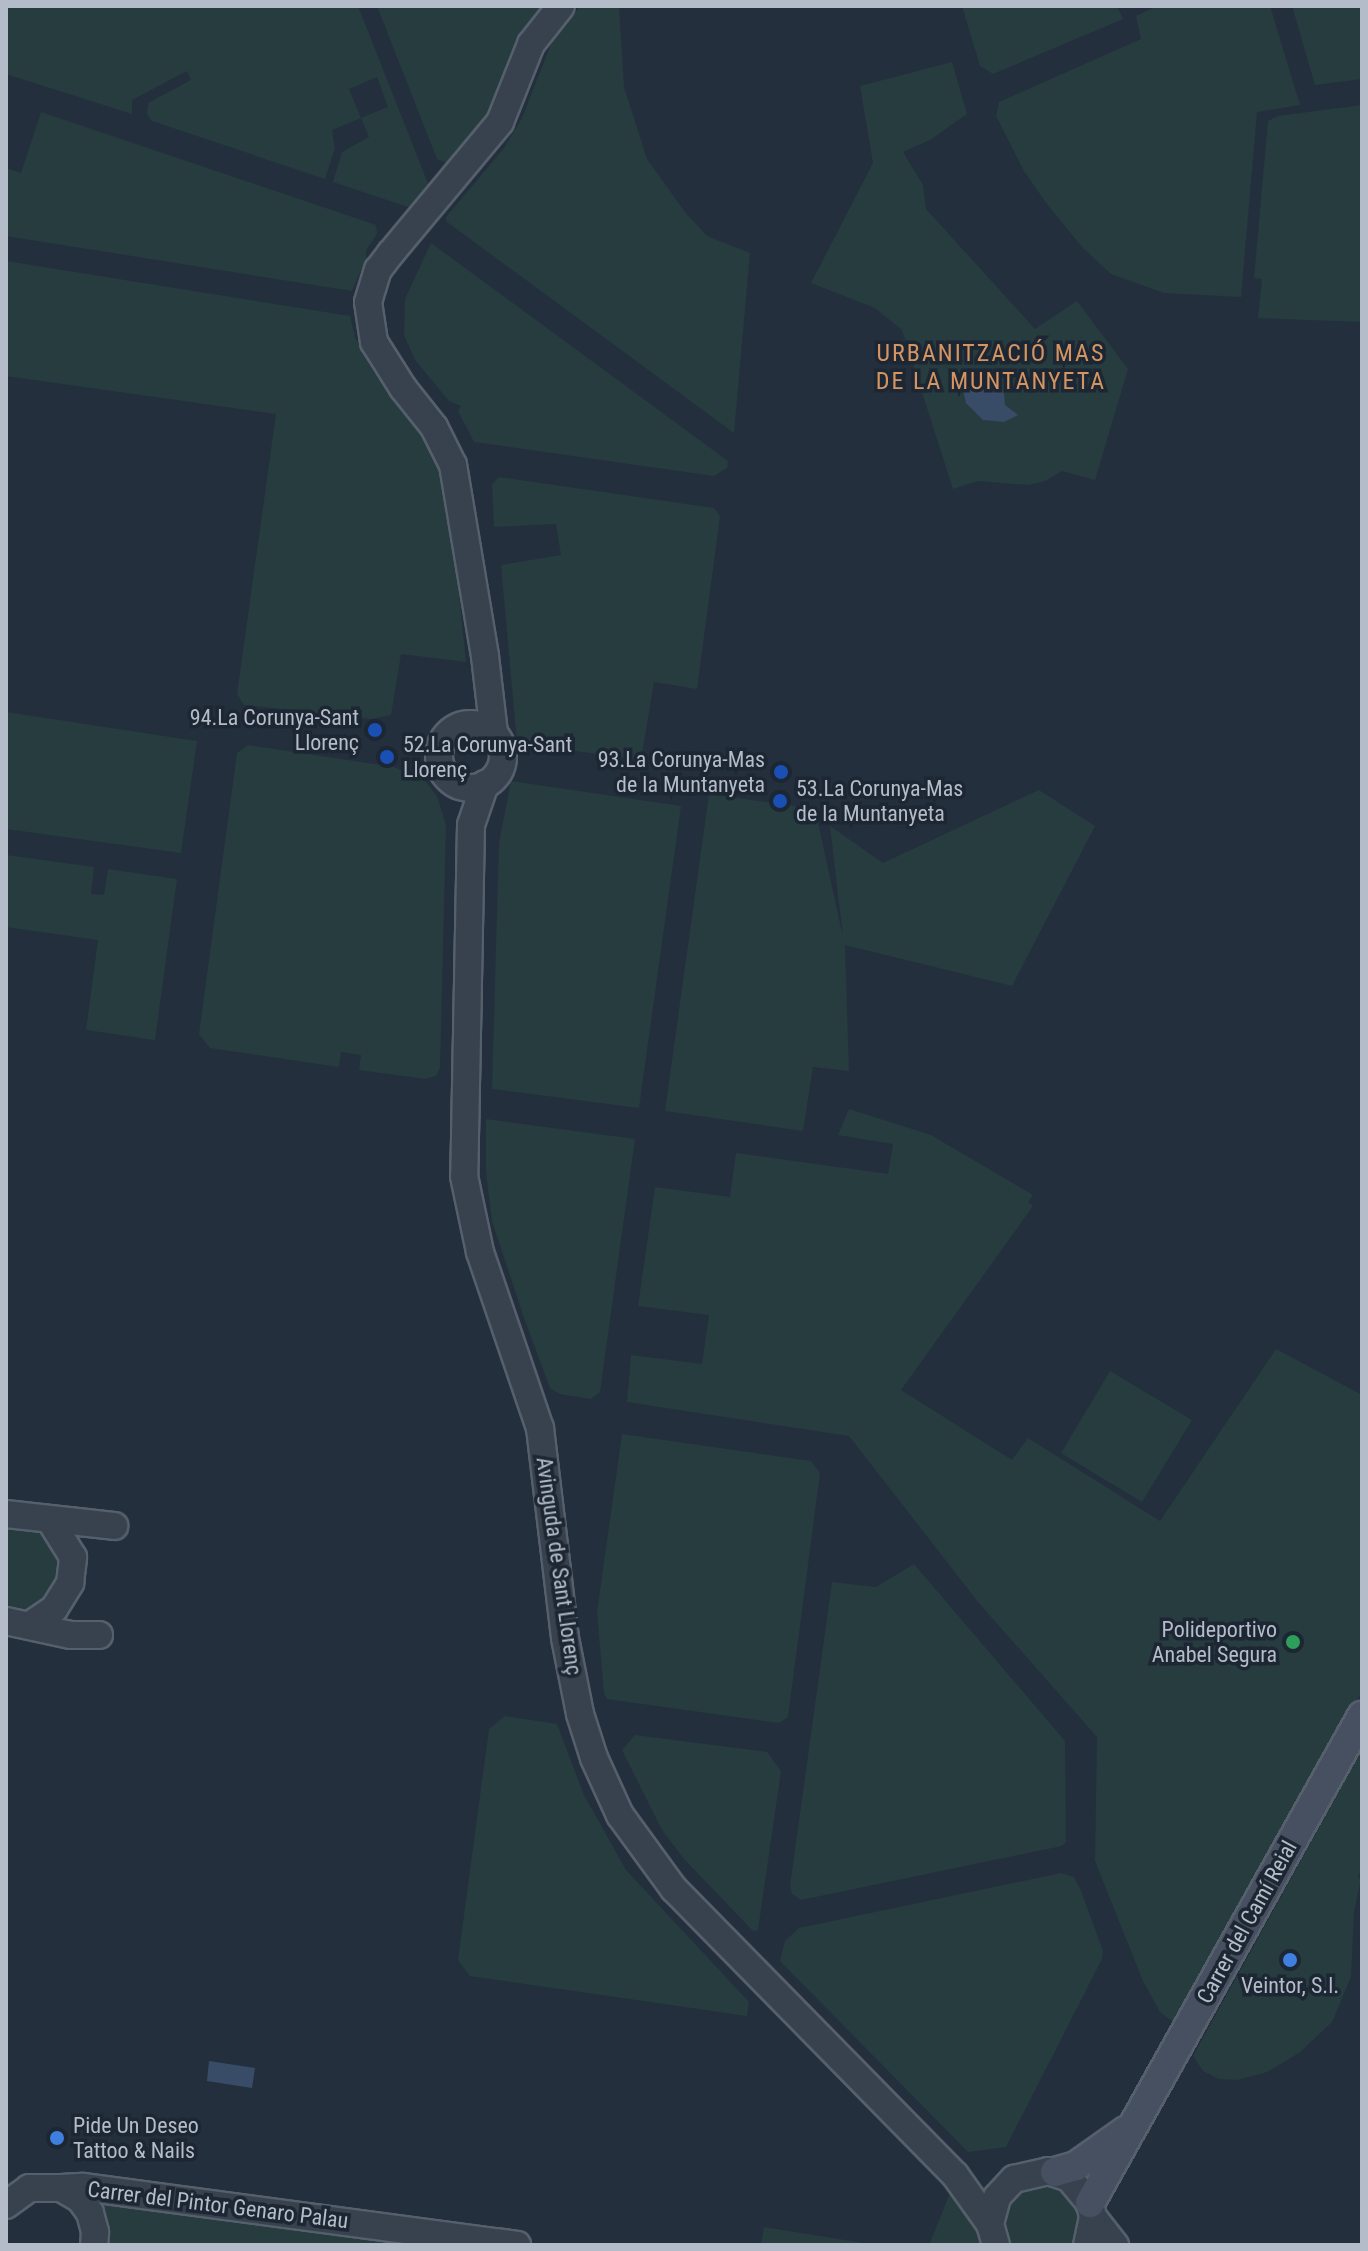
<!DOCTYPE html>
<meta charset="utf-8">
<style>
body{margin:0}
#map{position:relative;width:1368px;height:2251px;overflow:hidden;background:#242f3e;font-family:"Roboto Condensed",sans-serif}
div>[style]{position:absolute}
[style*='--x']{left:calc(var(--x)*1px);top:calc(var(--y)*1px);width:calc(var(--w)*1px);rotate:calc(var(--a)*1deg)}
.green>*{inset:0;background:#263c3f}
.water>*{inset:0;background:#394c67}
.roads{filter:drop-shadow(2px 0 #565f6c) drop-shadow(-2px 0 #565f6c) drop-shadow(0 2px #565f6c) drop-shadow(0 -2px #565f6c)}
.tertiary>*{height:26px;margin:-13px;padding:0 13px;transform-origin:13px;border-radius:13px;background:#38414e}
.tertiary>.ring{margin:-13px;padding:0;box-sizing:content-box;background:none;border:26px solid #38414e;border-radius:50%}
.secondary>*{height:28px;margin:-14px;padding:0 14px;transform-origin:14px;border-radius:14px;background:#465061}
.dots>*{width:22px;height:22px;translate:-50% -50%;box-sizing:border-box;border:4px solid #1d2633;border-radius:50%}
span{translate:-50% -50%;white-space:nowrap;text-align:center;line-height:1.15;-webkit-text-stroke:7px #1d2633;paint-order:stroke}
.poi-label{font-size:22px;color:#b4bcc9}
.right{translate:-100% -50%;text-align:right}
.left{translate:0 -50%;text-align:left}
.street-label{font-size:22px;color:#b4bcc9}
.neighbourhood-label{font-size:24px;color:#d59563;letter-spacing:2px}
.frame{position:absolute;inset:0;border:8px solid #b4bcc9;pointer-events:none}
</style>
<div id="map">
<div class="green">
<i style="clip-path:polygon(evenodd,6px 6px,358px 6px,429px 186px,411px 208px,333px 182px,342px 152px,369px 137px,361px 118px,332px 130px,335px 148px,325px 179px,152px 121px,147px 114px,148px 103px,191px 80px,187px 71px,132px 100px,132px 114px,6px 74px,6px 6px,377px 77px,388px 107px,361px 118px,349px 89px,377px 77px)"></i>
<i style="clip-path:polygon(377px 6px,542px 6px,525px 29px,489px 112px,449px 164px,437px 159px)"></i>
<i style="clip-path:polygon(580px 6px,619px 6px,624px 87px,647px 159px,685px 212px,707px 236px,750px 253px,734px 433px,447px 222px,446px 217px,504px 148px,522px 118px,551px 44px)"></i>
<i style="clip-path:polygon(962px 6px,1117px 6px,1123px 19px,993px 74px,980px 66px)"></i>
<i style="clip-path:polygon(1157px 6px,1270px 6px,1300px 105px,1257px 112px,1241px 297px,1164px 293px,1111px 274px,1082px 247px,1047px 204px,1024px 171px,996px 116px,999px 102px,1141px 39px,1136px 16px)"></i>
<i style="clip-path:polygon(1292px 6px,1362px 6px,1362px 79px,1315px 85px)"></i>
<i style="clip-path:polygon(952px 62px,967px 114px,930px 140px,903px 152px,923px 185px,926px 209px,1035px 329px,1077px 301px,1128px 369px,1095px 480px,1062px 471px,1045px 481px,1028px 485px,978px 481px,953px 489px,902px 330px,875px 308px,811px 283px,873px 163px,860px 86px)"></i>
<i style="clip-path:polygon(1362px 105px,1362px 322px,1258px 318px,1262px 279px,1254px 278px,1268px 121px,1278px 116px)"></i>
<i style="clip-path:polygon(41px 112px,376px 225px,377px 234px,366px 250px,366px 259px,352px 291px,6px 236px,6px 168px,21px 173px)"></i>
<i style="clip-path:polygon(431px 243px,728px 461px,727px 468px,714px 476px,474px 442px,458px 411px,461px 406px,449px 401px,415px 360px,404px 335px,405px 299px)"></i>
<i style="clip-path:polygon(6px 261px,350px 316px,355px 337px,371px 368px,420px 434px,440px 467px,451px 518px,466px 662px,401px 654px,391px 715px,371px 719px,244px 705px,237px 694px,276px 414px,6px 376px)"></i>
<i style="clip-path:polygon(499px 477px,714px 508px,720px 516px,697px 689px,654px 682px,641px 760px,517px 743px,501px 565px,561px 555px,556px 524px,494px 527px,492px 484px)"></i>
<i style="clip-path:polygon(6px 712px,197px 741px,181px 853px,6px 829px)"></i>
<i style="clip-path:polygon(248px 745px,394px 767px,426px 782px,437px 796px,446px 825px,440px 1068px,436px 1076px,426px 1079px,359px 1070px,361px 1055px,341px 1052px,339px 1067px,210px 1048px,199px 1034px,237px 753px)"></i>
<i style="clip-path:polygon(511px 781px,681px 806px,639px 1108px,492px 1089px,499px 843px)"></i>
<i style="clip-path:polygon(1039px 790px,1095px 826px,1012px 986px,845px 945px,849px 1071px,813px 1067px,803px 1131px,665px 1111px,709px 794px,815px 809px,843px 937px,830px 826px,883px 863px)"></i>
<i style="clip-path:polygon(6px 855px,94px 867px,91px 894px,104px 895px,108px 869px,177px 879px,155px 1040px,86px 1030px,98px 940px,6px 927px)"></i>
<i style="clip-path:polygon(849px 1109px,931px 1135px,1033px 1195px,1028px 1202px,1033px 1206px,901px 1390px,1012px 1460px,1028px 1438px,1160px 1521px,1276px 1349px,1362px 1395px,1362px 1691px,1173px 2022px,1160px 2012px,1143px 1981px,1095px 1861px,1097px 1737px,978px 1602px,849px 1436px,627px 1402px,631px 1355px,702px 1364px,709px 1315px,638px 1306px,655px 1187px,730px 1197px,736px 1153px,888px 1174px,893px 1144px,838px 1135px)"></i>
<i style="clip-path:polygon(486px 1119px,635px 1139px,600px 1392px,591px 1399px,560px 1394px,550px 1388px,523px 1315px,492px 1221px,486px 1172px)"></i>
<i style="clip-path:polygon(1110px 1371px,1192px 1420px,1142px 1502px,1061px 1453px)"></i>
<i style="clip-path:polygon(622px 1434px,811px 1461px,820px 1473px,788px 1717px,779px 1723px,607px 1699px,604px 1693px,597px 1612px)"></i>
<i style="clip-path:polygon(6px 1521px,39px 1529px,49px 1537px,59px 1552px,62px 1568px,55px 1593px,31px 1611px,19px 1614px,6px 1612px)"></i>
<i style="clip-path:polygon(914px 1564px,1065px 1741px,1066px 1842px,1062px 1846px,801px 1900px,792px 1894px,790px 1886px,832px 1582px,876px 1587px)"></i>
<i style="clip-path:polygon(505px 1716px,557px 1724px,584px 1795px,626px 1870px,749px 2002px,747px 2016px,470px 1976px,458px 1960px,489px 1729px)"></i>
<i style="clip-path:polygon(635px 1735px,767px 1752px,781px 1771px,758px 1930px,753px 1931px,684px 1859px,662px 1830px,622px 1750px)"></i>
<i style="clip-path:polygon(1362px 1750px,1362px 1867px,1358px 1877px,1361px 1879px,1354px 1912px,1351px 1977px,1332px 2022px,1299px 2053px,1267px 2072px,1238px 2080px,1219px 2079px,1203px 2071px,1193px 2056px)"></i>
<i style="clip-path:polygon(1061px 1873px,1074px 1877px,1081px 1891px,1103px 1951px,1102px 1959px,1006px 2147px,968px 2152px,780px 1961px,785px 1941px,799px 1928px)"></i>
<i style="clip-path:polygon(1038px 2182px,1071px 2191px,1083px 2215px,1075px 2245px,1010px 2243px,1004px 2230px,1006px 2207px,1017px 2192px)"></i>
<i style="clip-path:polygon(84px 2191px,460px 2245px,101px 2245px)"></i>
<i style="clip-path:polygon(956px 2191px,974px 2213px,984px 2245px,929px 2245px,950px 2193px)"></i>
<i style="clip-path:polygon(764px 2227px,851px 2241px,875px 2245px,761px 2245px)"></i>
</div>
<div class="water">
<i style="clip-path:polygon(966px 378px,1004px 393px,1005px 405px,1018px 415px,1004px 422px,983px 420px,966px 403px,963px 390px)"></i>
<i style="clip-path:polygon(209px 2061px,255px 2068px,252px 2088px,207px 2081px)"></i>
</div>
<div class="roads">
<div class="tertiary">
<i class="ring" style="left:439px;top:724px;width:38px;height:38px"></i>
<i style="--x:494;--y:733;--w:78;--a:-96.7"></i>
<i style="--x:485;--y:656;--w:194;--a:-99.5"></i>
<i style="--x:453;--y:465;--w:42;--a:-116.6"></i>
<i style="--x:434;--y:427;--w:50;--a:-128.5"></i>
<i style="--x:403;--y:388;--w:54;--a:-122.2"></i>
<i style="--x:374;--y:342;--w:40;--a:-98.5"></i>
<i style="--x:368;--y:302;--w:34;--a:-73"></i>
<i style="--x:378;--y:270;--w:21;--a:-53"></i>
<i style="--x:391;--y:253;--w:170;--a:-50.2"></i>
<i style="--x:500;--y:122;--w:84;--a:-68.3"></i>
<i style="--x:531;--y:44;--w:48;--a:-51.7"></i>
<i style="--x:485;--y:784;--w:43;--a:108.9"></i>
<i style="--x:471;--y:825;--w:351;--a:91.1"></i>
<i style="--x:464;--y:1176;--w:78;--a:78.1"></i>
<i style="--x:480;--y:1252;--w:186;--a:71.2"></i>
<i style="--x:540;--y:1428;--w:211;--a:83.2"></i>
<i style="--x:565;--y:1638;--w:77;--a:78.8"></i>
<i style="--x:580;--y:1714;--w:46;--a:72.3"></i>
<i style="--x:594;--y:1758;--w:63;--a:65.5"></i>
<i style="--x:620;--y:1815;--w:92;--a:53.9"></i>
<i style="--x:674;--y:1889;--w:401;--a:45.5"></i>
<i style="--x:955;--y:2175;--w:60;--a:54.5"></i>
<i style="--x:6;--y:1514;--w:109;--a:6.3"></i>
<i style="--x:6;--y:1621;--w:66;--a:12.2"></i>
<i style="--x:71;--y:1635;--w:28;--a:0"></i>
<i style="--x:30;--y:1625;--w:29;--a:-34"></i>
<i style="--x:54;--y:1609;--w:31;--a:-58"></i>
<i style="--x:70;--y:1583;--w:26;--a:-83"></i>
<i style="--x:73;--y:1557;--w:44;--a:-121.9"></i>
<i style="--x:61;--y:2188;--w:22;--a:-3"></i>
<i style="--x:83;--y:2187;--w:438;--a:7.6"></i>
<i style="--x:6;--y:2205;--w:29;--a:-36"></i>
<i style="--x:29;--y:2188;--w:32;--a:0"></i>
<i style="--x:61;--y:2188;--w:22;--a:30"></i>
<i style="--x:80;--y:2199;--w:17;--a:54"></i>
<i style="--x:90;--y:2213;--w:20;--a:75"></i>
<i style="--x:95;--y:2232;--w:13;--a:94"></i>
<i style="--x:1093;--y:2217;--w:36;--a:52"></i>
<i style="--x:996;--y:2245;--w:22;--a:-106"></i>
<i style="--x:990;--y:2224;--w:28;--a:-75"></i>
<i style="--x:997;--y:2197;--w:25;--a:-47"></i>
<i style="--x:1014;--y:2179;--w:35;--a:-13"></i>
<i style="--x:1048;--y:2171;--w:22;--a:18"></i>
<i style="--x:1069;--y:2178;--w:33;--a:50"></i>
<i style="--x:1090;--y:2203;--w:14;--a:78"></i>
<i style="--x:1093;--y:2217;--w:29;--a:102"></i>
</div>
<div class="secondary">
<i style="--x:1055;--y:2172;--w:22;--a:-16"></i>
<i style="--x:1076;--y:2166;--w:62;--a:-35.2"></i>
<i style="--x:1090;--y:2203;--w:558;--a:-60.82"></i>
</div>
</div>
<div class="dots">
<i style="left:375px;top:730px;background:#1a4fb4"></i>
<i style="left:387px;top:757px;background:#1a4fb4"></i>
<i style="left:781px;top:772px;background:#1a4fb4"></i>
<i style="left:780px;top:801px;background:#1a4fb4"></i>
<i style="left:1293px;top:1642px;background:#2e9e5b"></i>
<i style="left:1290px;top:1960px;background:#3f7fe0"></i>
<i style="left:57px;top:2138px;background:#3f7fe0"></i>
</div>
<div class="poi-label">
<span class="right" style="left:359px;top:730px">94.La Corunya-Sant<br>Llorenç</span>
<span class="left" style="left:403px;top:757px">52.La Corunya-Sant<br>Llorenç</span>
<span class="right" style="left:765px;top:772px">93.La Corunya-Mas<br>de la Muntanyeta</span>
<span class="left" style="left:796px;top:801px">53.La Corunya-Mas<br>de la Muntanyeta</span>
<span class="right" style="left:1277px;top:1642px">Polideportivo<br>Anabel Segura</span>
<span style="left:1290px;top:1986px">Veintor, S.l.</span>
<span class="left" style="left:73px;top:2138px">Pide Un Deseo<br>Tattoo &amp; Nails</span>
</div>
<div class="street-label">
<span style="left:559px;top:1566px;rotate:82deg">Avinguda de Sant Llorenç</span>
<span style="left:1247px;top:1922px;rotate:-61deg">Carrer del Camí Reial</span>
<span style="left:218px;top:2205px;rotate:7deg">Carrer del Pintor Genaro Palau</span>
</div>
<div class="neighbourhood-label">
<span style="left:991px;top:368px">URBANITZACIÓ MAS<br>DE LA MUNTANYETA</span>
</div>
<div class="frame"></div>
</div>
